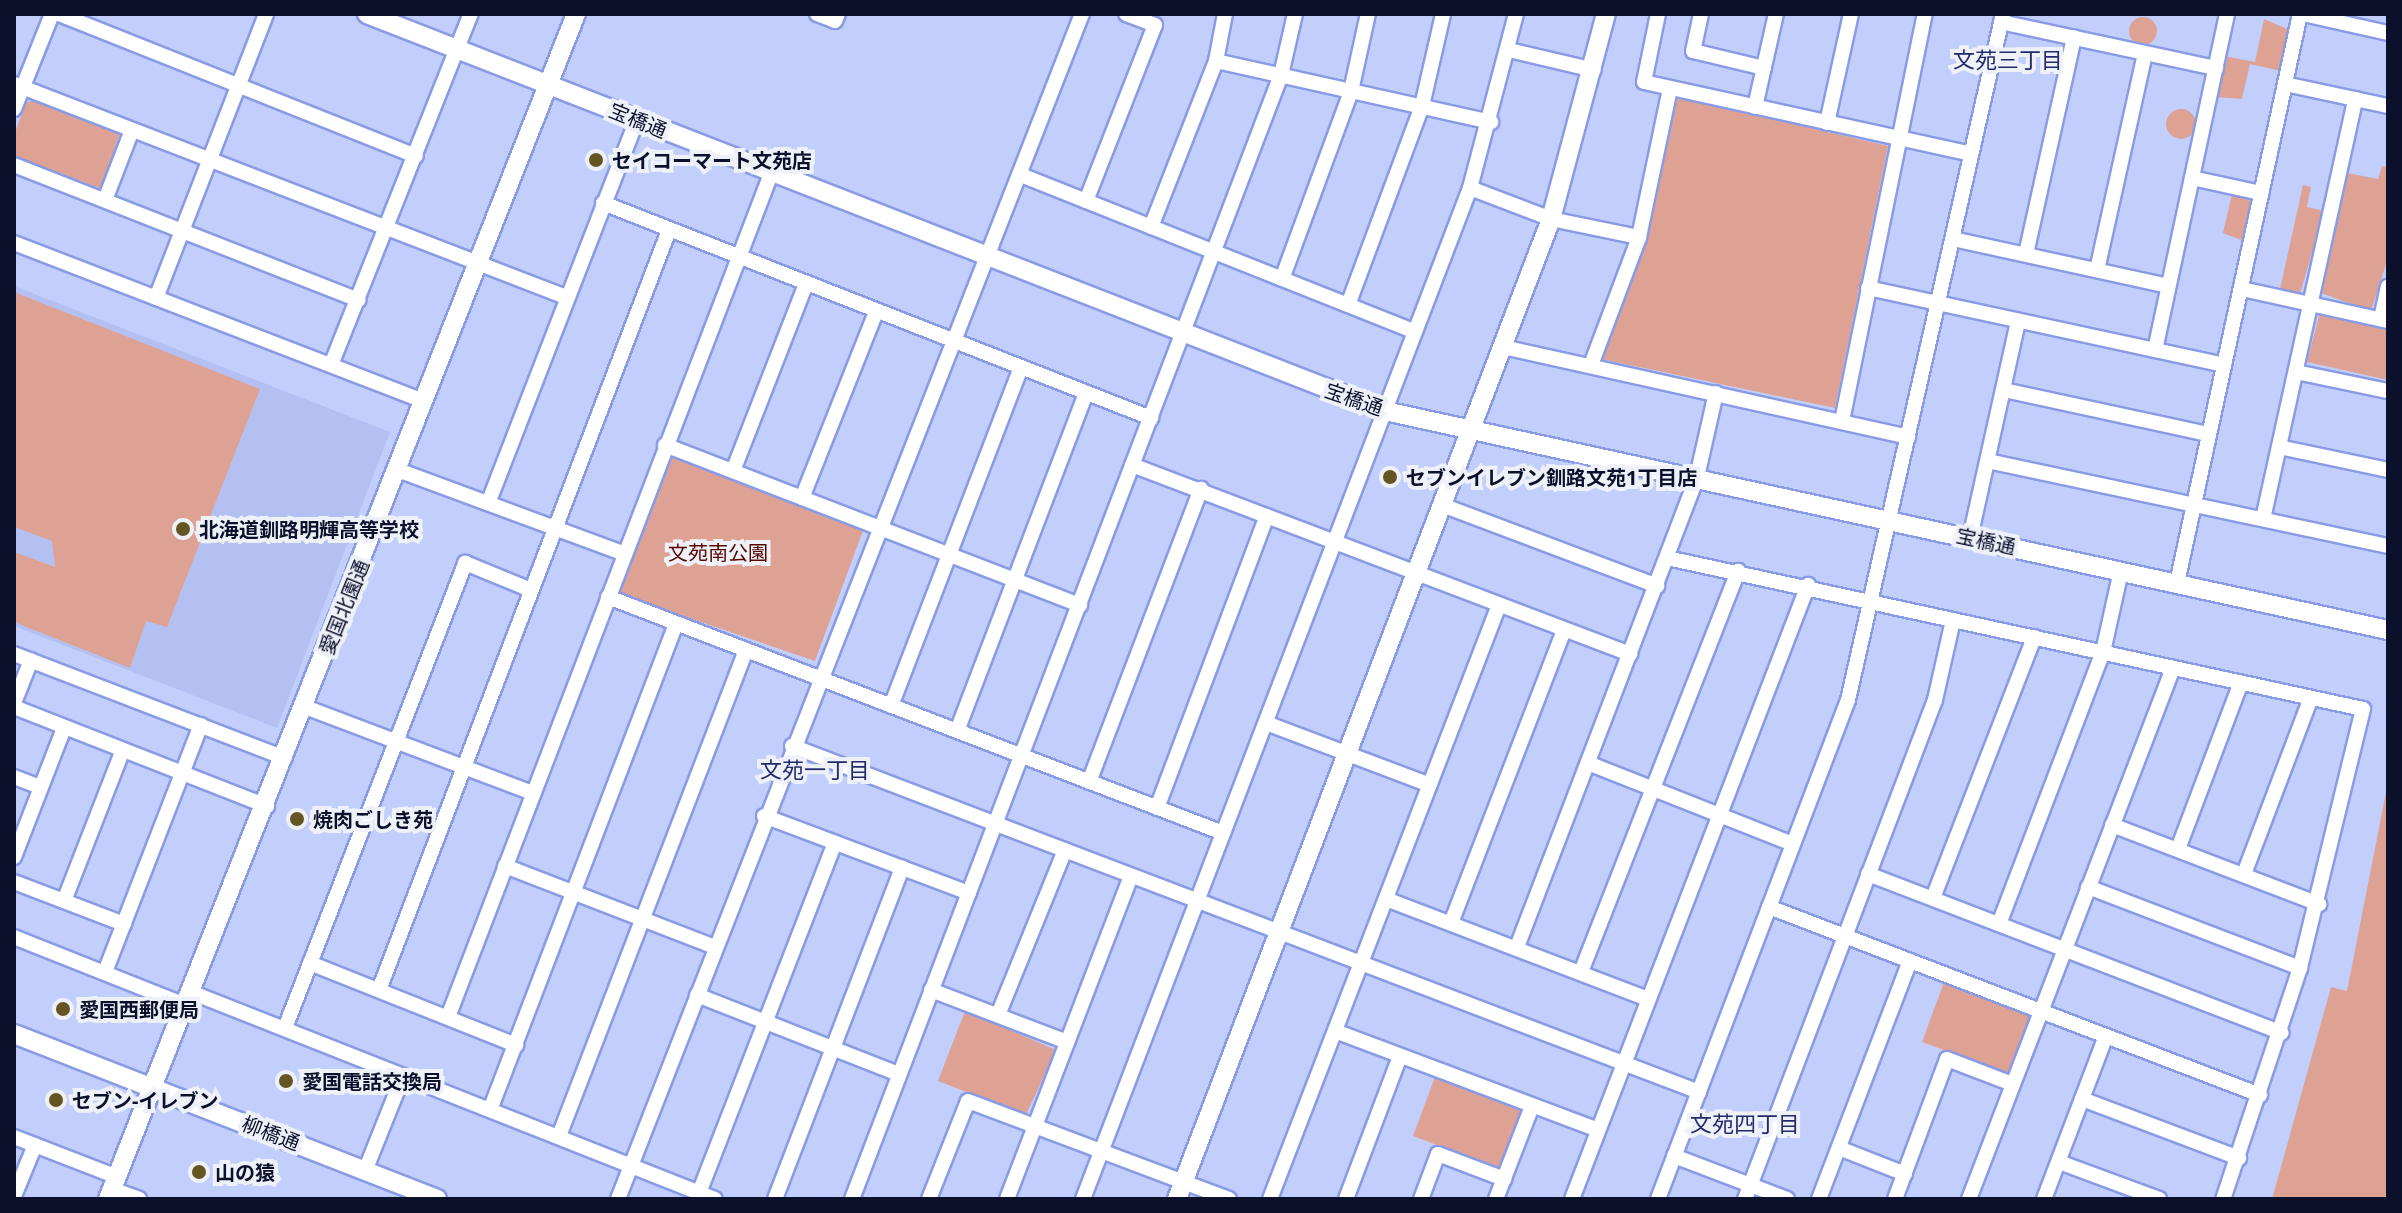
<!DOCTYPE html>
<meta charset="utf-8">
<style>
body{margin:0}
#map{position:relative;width:2402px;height:1213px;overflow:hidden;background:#c2cffd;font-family:"Noto Sans","Noto Sans JP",sans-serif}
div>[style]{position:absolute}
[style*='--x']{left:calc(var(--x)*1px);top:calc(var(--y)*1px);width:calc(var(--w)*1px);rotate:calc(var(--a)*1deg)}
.built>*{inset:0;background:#b4c0f2}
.green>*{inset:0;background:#dea295}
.round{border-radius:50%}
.roads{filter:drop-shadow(2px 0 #899be4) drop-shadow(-2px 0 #899be4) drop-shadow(0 2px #899be4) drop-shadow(0 -2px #899be4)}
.minor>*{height:14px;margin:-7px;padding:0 7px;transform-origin:7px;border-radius:7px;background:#fff}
.tertiary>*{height:18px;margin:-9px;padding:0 9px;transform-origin:9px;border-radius:9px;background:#fff}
.dots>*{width:22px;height:22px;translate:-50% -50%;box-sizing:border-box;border:4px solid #eff1f9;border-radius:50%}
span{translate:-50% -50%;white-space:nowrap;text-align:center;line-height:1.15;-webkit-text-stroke:8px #eff1f9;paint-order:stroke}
.street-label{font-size:20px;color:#0b102b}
.poi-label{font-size:20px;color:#0b102b;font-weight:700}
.left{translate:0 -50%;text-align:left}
.park-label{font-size:20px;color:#560600}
.neighbourhood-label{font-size:22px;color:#222a69}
.frame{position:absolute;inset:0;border:16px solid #0b102b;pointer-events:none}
</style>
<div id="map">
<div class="built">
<i style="clip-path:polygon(14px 286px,390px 432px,277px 728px,14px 626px)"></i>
</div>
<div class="green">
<i class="round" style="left:2129px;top:17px;width:28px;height:28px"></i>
<i style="clip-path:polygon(2264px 19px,2289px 30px,2281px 71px,2250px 64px,2242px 99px,2215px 97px,2224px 56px,2255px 62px)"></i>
<i style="clip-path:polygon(1677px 97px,1888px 146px,1835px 408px,1601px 359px,1644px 246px)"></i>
<i style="clip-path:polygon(34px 100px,120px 132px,102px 189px,14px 156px,14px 135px,26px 103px)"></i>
<i class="round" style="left:2166px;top:109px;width:30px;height:30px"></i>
<i style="clip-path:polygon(2382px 166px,2388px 167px,2388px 258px,2371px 311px,2321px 293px,2347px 173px,2378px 179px)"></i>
<i style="clip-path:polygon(2303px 185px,2311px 187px,2307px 207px,2324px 211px,2300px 294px,2280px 289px)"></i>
<i style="clip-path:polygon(2232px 194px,2253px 202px,2244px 241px,2223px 233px)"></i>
<i style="clip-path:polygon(14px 292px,260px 389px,167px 627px,146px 621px,130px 668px,14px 622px,14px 552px,55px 567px,52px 541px,14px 527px)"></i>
<i style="clip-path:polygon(2320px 312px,2388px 327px,2388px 380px,2307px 362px)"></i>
<i style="clip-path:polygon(674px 454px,864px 528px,815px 661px,616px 593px)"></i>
<i style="clip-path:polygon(2388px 782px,2388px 1199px,2272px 1199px,2331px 987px,2347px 991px)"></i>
<i style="clip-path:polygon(1944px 982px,2031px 1016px,2009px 1074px,1922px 1042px)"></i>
<i style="clip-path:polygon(965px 1011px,1056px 1050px,1026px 1115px,938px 1081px)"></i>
<i style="clip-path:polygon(1435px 1077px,1524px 1111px,1502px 1170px,1413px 1136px)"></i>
</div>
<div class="roads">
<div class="minor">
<i style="--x:59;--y:14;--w:384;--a:21.7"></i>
<i style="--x:817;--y:14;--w:19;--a:21"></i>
<i style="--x:835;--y:21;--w:8;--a:-67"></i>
<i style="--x:1658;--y:14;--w:69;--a:101.6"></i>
<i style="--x:1644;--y:82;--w:335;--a:12.4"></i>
<i style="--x:1701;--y:14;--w:38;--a:102"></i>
<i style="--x:1693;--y:51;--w:73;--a:13.5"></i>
<i style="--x:2303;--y:14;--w:87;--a:12.6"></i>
<i style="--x:2001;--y:22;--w:220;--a:12.1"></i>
<i style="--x:1509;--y:50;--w:87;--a:13.2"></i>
<i style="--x:1216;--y:61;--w:282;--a:12.5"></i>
<i style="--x:14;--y:84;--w:592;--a:21.1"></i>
<i style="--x:2285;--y:84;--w:105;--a:12.1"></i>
<i style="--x:1755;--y:107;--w:95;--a:-77.3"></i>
<i style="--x:14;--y:109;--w:102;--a:-68.2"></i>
<i style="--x:1827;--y:123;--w:112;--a:-77.6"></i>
<i style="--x:14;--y:165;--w:370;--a:21.4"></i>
<i style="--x:1021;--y:175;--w:424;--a:21.7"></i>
<i style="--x:2192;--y:178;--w:71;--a:12.3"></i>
<i style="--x:1470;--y:188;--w:87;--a:20.9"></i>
<i style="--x:1551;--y:219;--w:90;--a:11.6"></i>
<i style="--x:105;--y:200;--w:75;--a:-68.9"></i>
<i style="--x:1086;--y:201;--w:189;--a:-68.6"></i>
<i style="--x:1155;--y:25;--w:31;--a:-159"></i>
<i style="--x:603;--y:203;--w:589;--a:21.42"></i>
<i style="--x:1151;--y:227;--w:178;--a:-68.6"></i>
<i style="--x:1216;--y:61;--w:48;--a:-79.2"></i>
<i style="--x:1953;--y:239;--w:220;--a:12.3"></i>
<i style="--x:14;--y:243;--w:439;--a:21.1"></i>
<i style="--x:2026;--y:254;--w:222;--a:-77.5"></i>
<i style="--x:2097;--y:270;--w:222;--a:-77.5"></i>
<i style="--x:1282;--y:279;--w:200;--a:-69.8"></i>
<i style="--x:1351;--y:91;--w:79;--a:-77.6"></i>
<i style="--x:1868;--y:288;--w:363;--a:12.2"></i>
<i style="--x:2242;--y:289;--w:149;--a:12.4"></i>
<i style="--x:156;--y:298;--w:305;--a:-68.8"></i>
<i style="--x:1348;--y:305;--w:212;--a:-69.6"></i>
<i style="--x:1422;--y:106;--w:94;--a:-77.1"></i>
<i style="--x:2381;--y:319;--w:33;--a:-78"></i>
<i style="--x:1503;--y:347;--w:415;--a:12.5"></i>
<i style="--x:2155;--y:350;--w:344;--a:-77.9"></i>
<i style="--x:331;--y:365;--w:378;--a:-68.3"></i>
<i style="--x:1591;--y:365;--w:137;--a:-69.4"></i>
<i style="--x:1639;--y:237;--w:151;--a:-78.2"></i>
<i style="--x:2296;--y:372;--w:94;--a:11.7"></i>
<i style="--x:2004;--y:390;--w:208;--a:12.2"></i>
<i style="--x:1842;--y:421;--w:415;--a:-78.5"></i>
<i style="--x:665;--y:445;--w:445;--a:21.1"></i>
<i style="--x:2279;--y:447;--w:111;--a:11.9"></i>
<i style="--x:1988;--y:461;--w:409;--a:12"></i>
<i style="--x:1132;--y:465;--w:533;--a:20.78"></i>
<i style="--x:398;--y:470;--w:242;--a:20.3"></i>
<i style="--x:733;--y:471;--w:201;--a:-68.7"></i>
<i style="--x:802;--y:498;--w:200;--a:-68.3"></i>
<i style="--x:489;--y:501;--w:409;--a:-68.8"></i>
<i style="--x:1442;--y:505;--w:230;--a:20.6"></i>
<i style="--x:2263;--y:519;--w:430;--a:-77.6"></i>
<i style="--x:1970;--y:538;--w:222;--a:-77.5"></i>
<i style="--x:1667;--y:558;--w:712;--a:12.24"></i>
<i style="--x:2363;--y:709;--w:267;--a:103.7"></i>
<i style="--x:2300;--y:968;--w:243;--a:108.4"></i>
<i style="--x:2177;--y:583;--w:582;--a:-77.8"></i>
<i style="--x:608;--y:597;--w:659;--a:20.99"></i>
<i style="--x:14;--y:654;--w:290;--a:21"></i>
<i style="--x:14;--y:703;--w:46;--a:-68.4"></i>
<i style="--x:891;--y:706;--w:362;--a:-69"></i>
<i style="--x:14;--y:707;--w:272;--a:21.4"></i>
<i style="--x:305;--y:707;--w:244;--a:20.7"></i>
<i style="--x:1266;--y:723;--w:175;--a:20.7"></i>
<i style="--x:957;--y:731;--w:362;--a:-69.1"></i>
<i style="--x:792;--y:746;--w:971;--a:20.88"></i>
<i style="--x:1588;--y:763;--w:220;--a:21.6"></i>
<i style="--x:14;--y:777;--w:28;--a:21"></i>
<i style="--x:1089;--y:782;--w:314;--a:-69.1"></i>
<i style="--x:1157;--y:808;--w:312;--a:-69.4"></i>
<i style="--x:764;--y:816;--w:219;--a:20.6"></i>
<i style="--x:2112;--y:825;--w:222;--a:20.9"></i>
<i style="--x:2178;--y:849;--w:178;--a:-69.3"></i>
<i style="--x:14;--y:857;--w:138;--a:-68.8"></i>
<i style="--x:505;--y:866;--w:225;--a:21.1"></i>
<i style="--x:1868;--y:874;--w:443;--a:21"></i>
<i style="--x:2244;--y:874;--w:188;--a:-69.2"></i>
<i style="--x:14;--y:882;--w:118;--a:20.9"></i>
<i style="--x:2088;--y:887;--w:227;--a:20.9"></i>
<i style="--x:1933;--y:898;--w:280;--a:-68.8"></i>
<i style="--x:1386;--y:899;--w:280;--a:20.9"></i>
<i style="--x:64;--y:901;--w:162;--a:-68.7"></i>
<i style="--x:1769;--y:907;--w:526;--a:20.95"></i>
<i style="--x:1451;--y:923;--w:314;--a:-68.9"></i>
<i style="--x:1999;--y:924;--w:291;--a:-69.1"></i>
<i style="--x:2103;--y:652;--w:83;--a:-77.5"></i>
<i style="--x:14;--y:937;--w:186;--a:21.7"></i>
<i style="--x:1517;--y:947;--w:503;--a:-69.04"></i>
<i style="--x:1697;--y:477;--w:86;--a:-77.3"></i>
<i style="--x:310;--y:963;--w:222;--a:21.7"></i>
<i style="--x:105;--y:972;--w:265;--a:-68.8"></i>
<i style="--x:1581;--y:972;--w:431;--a:-68.6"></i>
<i style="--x:379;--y:990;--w:813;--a:-69.11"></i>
<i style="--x:931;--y:990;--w:146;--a:20.9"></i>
<i style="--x:193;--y:993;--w:561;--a:21.54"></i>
<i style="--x:697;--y:995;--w:217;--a:21.4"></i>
<i style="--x:998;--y:1015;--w:178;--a:-67.9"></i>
<i style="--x:448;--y:1017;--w:903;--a:-69.04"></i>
<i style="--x:285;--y:1028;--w:499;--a:-68.8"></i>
<i style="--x:465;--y:563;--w:71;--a:22.2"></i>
<i style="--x:1335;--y:1031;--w:281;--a:20.6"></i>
<i style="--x:2082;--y:1099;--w:168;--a:20.6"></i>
<i style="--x:490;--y:1110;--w:520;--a:-69.06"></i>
<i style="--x:559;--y:1136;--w:521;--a:-68.95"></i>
<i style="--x:14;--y:1137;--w:110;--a:21.2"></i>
<i style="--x:1839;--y:1148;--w:71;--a:21.5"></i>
<i style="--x:1674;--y:1156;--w:121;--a:20.8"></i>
<i style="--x:2059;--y:1162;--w:107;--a:20.3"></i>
<i style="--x:365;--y:1171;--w:102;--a:-68.2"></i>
<i style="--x:112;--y:1189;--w:29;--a:20"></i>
<i style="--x:699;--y:1193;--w:376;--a:-68.8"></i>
<i style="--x:14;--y:1196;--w:55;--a:-67.6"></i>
<i style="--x:618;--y:1199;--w:1273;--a:-68.62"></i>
<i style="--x:775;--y:1199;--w:355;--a:-69"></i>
<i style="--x:852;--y:1199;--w:1203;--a:-69.11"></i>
<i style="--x:1281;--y:75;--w:63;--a:-77.1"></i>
<i style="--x:929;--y:1199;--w:105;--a:-68.3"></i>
<i style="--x:968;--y:1101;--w:279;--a:20.6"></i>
<i style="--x:1007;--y:1199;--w:346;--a:-69"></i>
<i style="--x:1083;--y:1199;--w:1083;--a:-69.05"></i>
<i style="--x:1470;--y:188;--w:180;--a:-75.2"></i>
<i style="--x:1270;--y:1199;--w:637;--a:-68.92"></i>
<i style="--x:1346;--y:1199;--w:153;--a:-69.3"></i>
<i style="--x:1421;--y:1199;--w:48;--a:-69.3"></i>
<i style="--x:1438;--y:1154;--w:71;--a:20.7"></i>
<i style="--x:1496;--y:1199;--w:100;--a:-68.8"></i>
<i style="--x:1572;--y:1199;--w:658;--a:-68.97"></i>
<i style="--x:1658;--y:1199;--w:534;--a:-69.16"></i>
<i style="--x:1848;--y:700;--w:703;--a:-77.27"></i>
<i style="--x:1745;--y:1199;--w:534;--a:-69.16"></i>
<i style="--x:1935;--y:700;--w:82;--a:-77.3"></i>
<i style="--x:1819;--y:1199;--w:255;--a:-69.1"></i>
<i style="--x:1895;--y:1199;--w:149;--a:-69.6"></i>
<i style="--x:1947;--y:1059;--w:70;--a:21"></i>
<i style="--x:1969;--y:1199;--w:569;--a:-68.98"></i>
<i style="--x:2044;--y:1199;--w:174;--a:-69.2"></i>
</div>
<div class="tertiary">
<i style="--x:367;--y:14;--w:1093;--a:21.3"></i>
<i style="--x:1385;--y:411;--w:1027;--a:12.32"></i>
<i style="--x:14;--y:1034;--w:454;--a:21.3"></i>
<i style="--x:108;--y:1199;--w:1274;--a:-68.45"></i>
<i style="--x:1177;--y:1199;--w:1049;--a:-69.11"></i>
<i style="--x:1551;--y:219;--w:212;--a:-75"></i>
</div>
</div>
<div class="dots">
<i style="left:596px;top:160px;background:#645522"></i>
<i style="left:1390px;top:477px;background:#645522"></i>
<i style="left:183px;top:529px;background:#645522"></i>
<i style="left:297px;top:819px;background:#645522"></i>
<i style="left:63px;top:1009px;background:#645522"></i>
<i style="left:286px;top:1081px;background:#645522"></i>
<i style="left:56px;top:1100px;background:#645522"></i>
<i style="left:199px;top:1172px;background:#645522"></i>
</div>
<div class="street-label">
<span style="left:638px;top:120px;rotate:22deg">宝橋通</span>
<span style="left:1354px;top:399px;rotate:19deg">宝橋通</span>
<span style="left:1986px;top:541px;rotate:12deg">宝橋通</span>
<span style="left:344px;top:607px;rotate:-68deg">愛国北園通</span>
<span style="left:271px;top:1133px;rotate:21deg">柳橋通</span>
</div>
<div class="poi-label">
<span class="left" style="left:612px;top:160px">セイコーマート文苑店</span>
<span class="left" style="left:1406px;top:477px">セブンイレブン釧路文苑1丁目店</span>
<span class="left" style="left:199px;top:529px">北海道釧路明輝高等学校</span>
<span class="left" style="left:313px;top:819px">焼肉ごしき苑</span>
<span class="left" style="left:79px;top:1009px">愛国西郵便局</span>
<span class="left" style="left:302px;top:1081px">愛国電話交換局</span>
<span class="left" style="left:72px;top:1100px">セブン-イレブン</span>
<span class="left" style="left:215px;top:1172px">山の猿</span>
</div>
<div class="park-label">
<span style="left:718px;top:552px">文苑南公園</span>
</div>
<div class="neighbourhood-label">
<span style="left:2008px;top:60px">文苑三丁目</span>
<span style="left:815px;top:770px">文苑一丁目</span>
<span style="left:1745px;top:1124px">文苑四丁目</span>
</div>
<div class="frame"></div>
</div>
